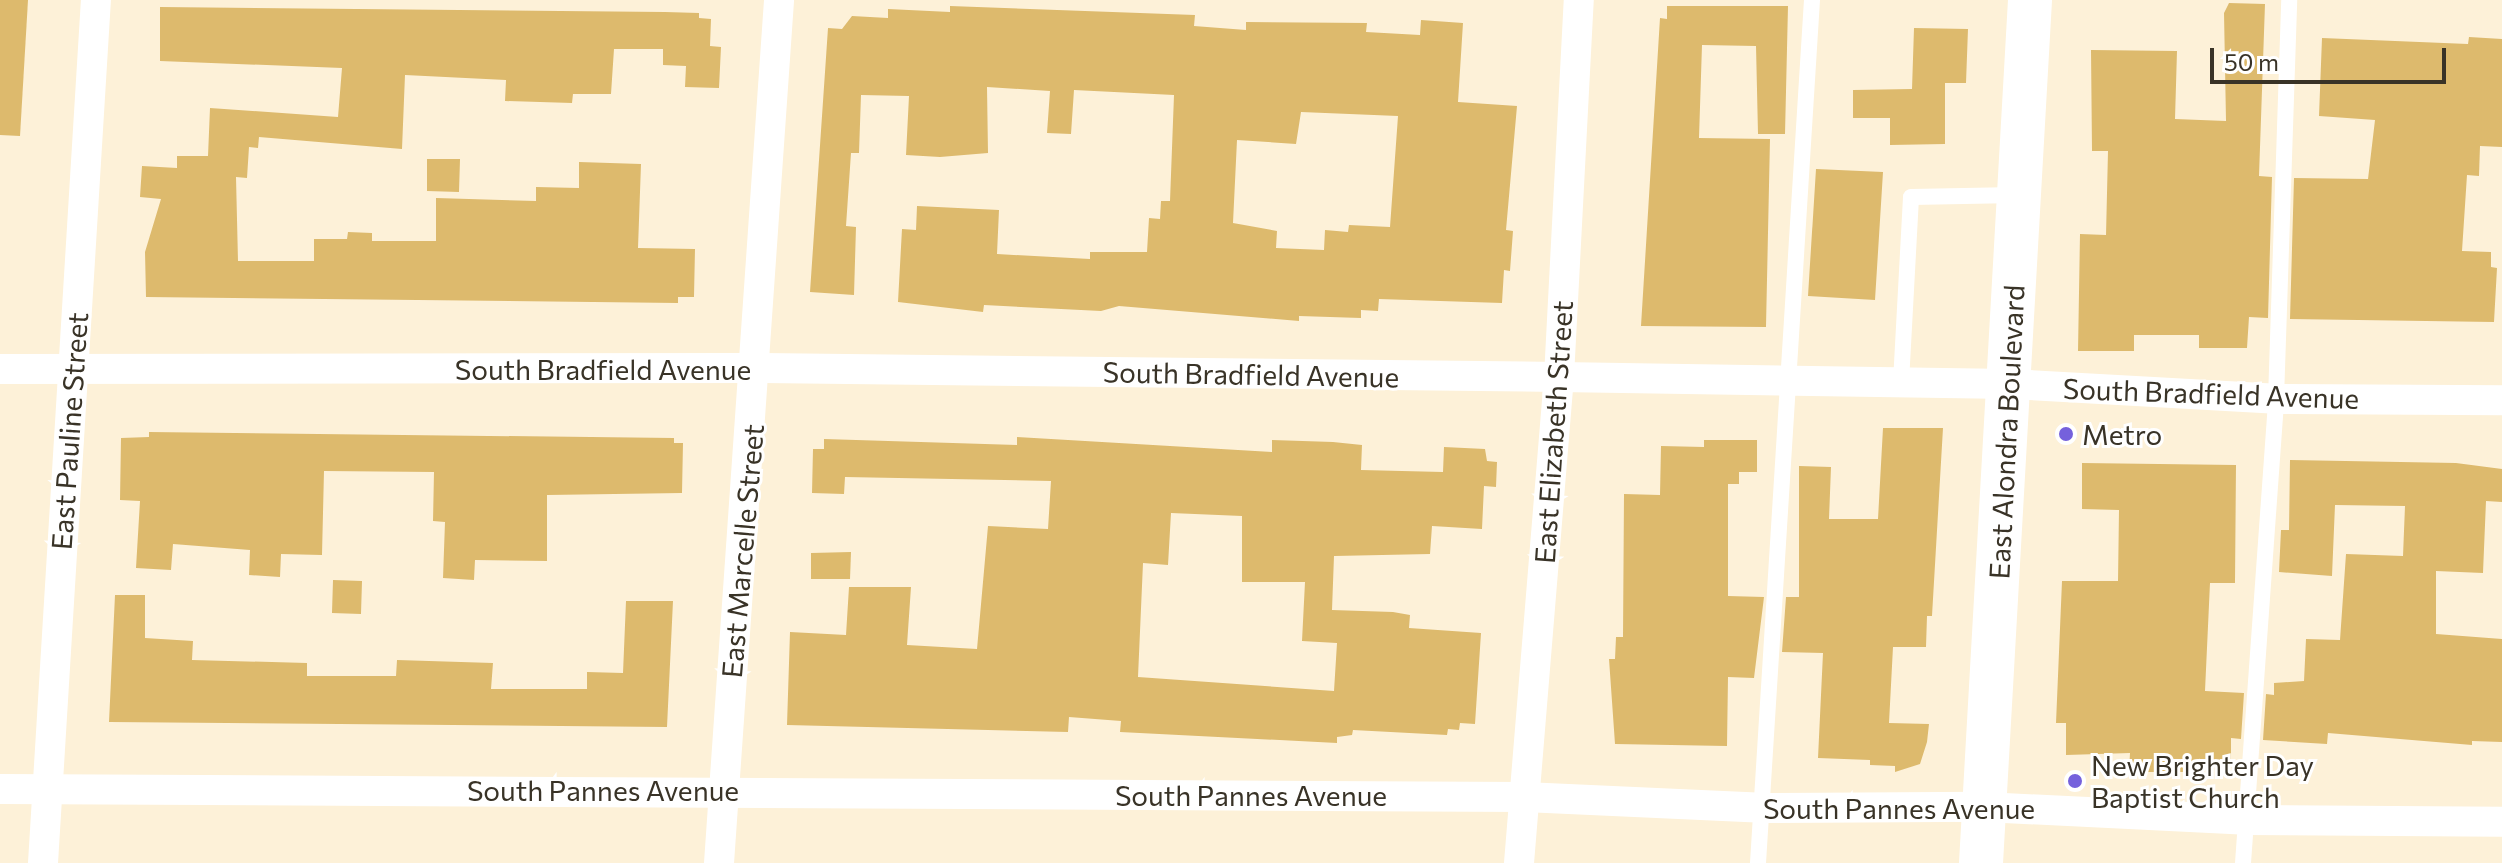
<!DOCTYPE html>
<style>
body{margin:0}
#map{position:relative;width:2502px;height:863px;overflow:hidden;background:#fdf1d8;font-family:Commissioner,sans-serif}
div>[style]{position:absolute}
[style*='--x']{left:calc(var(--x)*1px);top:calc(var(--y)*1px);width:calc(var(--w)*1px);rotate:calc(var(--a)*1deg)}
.building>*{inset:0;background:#ddba6d}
.service>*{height:16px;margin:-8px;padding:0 8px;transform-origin:8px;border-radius:8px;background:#fff}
.minor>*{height:30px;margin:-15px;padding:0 15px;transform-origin:15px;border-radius:15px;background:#fff}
.secondary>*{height:44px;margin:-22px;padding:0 22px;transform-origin:22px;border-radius:22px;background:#fff}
.dots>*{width:22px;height:22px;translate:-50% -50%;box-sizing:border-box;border:4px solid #fff;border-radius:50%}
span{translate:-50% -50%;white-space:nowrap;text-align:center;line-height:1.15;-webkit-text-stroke:6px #fff;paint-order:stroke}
.street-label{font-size:28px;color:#393327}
.poi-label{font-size:28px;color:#393327}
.left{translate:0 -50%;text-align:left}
.scale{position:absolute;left:2210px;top:48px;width:236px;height:36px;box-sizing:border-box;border:4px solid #393327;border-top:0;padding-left:10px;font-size:24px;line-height:28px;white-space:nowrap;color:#393327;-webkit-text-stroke:6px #fff;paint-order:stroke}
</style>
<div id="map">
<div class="building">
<i style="clip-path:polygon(0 0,28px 0,20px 136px,0 135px)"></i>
<i style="clip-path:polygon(2229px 3px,2265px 4px,2259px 176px,2272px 177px,2268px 318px,2249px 317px,2247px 348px,2199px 348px,2199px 335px,2134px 335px,2134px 351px,2078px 351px,2080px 234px,2106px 235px,2108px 151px,2092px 151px,2091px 50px,2177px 51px,2175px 119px,2226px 121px,2224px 13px)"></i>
<i style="clip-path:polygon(evenodd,950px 6px,1195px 15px,1194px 26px,1246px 30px,1246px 22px,1367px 23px,1366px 32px,1420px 35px,1421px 20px,1463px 23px,1458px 102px,1517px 106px,1506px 230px,1513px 231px,1510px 271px,1504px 270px,1502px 303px,1379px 299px,1378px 311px,1361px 310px,1361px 318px,1299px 316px,1299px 321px,1119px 306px,1101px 311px,984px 305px,983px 312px,898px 302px,902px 229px,916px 230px,917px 206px,999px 210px,997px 254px,1090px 259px,1090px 252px,1147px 252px,1149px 218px,1160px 219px,1161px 201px,1170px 201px,1174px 95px,1074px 90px,1071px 134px,1047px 133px,1050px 91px,987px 87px,988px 153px,940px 157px,906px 155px,909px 96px,861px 95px,859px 153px,851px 153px,846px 226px,856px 227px,854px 295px,810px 292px,828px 28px,842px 29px,852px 16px,888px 18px,888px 9px,950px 12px,950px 6px,1301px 112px,1398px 116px,1390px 227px,1349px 225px,1348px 232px,1325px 230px,1324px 250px,1276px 248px,1277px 231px,1233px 223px,1237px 140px,1296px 144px,1301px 112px)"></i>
<i style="clip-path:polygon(1667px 6px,1788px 6px,1785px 134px,1758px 134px,1756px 46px,1702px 45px,1699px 138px,1770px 139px,1766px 327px,1641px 326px,1660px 18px,1667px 19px)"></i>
<i style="clip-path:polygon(160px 7px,665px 12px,699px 13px,699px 18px,711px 19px,710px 46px,721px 47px,719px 88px,685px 87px,686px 66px,663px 65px,663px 49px,614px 49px,611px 94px,573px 94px,572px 103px,505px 101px,506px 80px,405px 75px,402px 149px,259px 137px,258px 148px,249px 147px,247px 178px,236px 177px,238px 261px,314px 261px,314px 239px,347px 239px,348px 232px,372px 233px,372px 241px,436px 241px,436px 198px,536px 201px,536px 187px,579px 188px,579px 162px,641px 164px,638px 248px,695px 249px,694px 297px,678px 297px,678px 303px,146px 297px,145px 252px,161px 199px,140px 197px,142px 166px,177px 168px,177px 156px,208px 156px,210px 108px,338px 117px,342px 68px,160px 61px)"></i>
<i style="clip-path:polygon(1914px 28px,1968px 29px,1966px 83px,1945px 83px,1945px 144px,1890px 145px,1890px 118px,1853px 118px,1853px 90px,1912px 89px)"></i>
<i style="clip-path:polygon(2469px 37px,2502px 39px,2502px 147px,2480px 146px,2479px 176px,2467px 175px,2462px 251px,2491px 252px,2491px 267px,2497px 268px,2494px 322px,2290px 319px,2294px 178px,2368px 179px,2375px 120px,2319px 116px,2322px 38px,2468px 44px)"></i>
<i style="clip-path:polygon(427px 159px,460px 159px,459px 192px,427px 191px)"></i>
<i style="clip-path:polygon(1816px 169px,1883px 172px,1875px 300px,1808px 296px)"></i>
<i style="clip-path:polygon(1883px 428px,1943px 428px,1932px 616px,1927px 616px,1926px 647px,1893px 647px,1889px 723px,1929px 724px,1927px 742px,1920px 764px,1895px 772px,1895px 766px,1870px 765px,1870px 760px,1818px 758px,1823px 653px,1782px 652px,1786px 597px,1799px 597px,1799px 466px,1831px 467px,1829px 519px,1878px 519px)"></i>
<i style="clip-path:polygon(149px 432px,674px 438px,674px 443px,683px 443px,682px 493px,547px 495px,547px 561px,475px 560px,474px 580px,443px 578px,445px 522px,433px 521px,434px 472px,324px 471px,322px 555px,281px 554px,280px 577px,249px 575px,250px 550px,173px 544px,171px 570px,136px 568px,140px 501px,120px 500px,121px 438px,149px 437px)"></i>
<i style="clip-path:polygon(evenodd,1017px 437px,1272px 452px,1272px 440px,1333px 442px,1362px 445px,1361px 470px,1443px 472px,1444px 447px,1485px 449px,1487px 461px,1497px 462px,1496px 487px,1484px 486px,1482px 529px,1432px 526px,1430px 554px,1334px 556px,1332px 610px,1393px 612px,1410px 615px,1409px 628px,1481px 633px,1475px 724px,1460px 723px,1459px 730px,1448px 729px,1447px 735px,1353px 730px,1352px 735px,1337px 737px,1337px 743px,1120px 732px,1121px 721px,1069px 717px,1068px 732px,787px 725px,790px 632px,846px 635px,849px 587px,911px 587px,907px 645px,977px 649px,988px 526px,1048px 529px,1051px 481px,845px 477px,844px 494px,812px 493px,813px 449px,824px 449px,824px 439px,1017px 445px,1017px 437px,1171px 513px,1242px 516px,1242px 582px,1305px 582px,1302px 641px,1337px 643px,1334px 691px,1138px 677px,1143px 563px,1168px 565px,1171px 513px)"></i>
<i style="clip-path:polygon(1704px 440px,1757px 440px,1757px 472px,1739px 472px,1739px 484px,1728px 484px,1728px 596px,1764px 597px,1754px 678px,1728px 677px,1727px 746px,1615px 744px,1609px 659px,1615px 659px,1616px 637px,1623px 637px,1624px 494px,1660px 495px,1661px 446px,1704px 447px)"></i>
<i style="clip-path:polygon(2290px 460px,2456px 463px,2502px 469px,2502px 502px,2486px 501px,2483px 573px,2436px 571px,2436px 634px,2502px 639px,2502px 742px,2472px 741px,2472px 745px,2328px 733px,2327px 744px,2263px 740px,2266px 694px,2274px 695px,2274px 683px,2304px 681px,2306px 639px,2340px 640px,2346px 554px,2403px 556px,2405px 506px,2335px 505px,2332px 576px,2279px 572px,2281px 530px,2289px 530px)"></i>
<i style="clip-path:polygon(2082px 463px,2236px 465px,2235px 583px,2210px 583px,2205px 691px,2244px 693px,2241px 739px,2231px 738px,2231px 760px,2193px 760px,2193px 772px,2129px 772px,2130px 753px,2066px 755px,2066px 723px,2056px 723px,2062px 581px,2118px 581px,2119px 510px,2082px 509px)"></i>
<i style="clip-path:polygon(851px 552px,850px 579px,811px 579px,811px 553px)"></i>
<i style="clip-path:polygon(333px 580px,362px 581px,361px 614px,332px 613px)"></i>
<i style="clip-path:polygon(115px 595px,145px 595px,145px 638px,193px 641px,192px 660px,307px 663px,307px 676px,396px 676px,397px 660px,493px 663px,491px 689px,587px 689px,587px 672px,623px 673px,626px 601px,673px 601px,667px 727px,109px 722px)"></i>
</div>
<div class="service">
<i style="--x:1901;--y:382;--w:185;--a:-86.9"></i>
<i style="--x:1911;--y:197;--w:106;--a:-1.1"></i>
<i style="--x:1758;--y:863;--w:865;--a:-86.42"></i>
<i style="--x:2243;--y:863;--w:465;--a:-85.9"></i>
<i style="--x:2276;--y:399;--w:399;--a:-88.1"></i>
</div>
<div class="minor">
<i style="--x:0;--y:369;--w:757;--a:-0.08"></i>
<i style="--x:757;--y:368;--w:802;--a:0.64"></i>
<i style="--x:1559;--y:377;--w:451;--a:0.9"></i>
<i style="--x:2010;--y:384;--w:266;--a:3.2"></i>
<i style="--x:2276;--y:399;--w:226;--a:0.3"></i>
<i style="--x:0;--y:789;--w:1524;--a:0.3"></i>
<i style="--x:1524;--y:797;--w:238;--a:2.6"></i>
<i style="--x:1762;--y:808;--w:222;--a:-0.3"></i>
<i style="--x:1984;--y:807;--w:262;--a:2.8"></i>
<i style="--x:2246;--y:820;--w:256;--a:0.4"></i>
<i style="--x:43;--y:863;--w:865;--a:-86.49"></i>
<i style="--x:719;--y:863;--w:865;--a:-86.02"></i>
<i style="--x:1519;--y:863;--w:488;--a:-85.3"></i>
<i style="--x:1559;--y:377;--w:378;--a:-87"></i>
</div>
<div class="secondary">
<i style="--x:1981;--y:863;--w:864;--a:-86.75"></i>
</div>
<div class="dots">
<i style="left:2066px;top:434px;background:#7561dc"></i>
<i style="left:2075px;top:781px;background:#7561dc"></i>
</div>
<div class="street-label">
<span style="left:603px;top:369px">South Bradfield Avenue</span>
<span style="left:1251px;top:374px;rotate:1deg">South Bradfield Avenue</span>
<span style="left:2211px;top:393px;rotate:2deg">South Bradfield Avenue</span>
<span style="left:69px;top:431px;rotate:-86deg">East Pauline Street</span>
<span style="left:1553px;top:432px;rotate:-86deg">East Elizabeth Street</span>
<span style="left:2006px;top:432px;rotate:-87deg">East Alondra Boulevard</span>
<span style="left:742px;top:551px;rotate:-85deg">East Marcelle Street</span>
<span style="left:603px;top:790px">South Pannes Avenue</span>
<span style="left:1251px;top:795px">South Pannes Avenue</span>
<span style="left:1899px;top:808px">South Pannes Avenue</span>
</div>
<div class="poi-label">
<span class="left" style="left:2082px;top:434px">Metro</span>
<span class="left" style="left:2091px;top:781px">New Brighter Day<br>Baptist Church</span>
</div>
<div class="scale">50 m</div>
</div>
